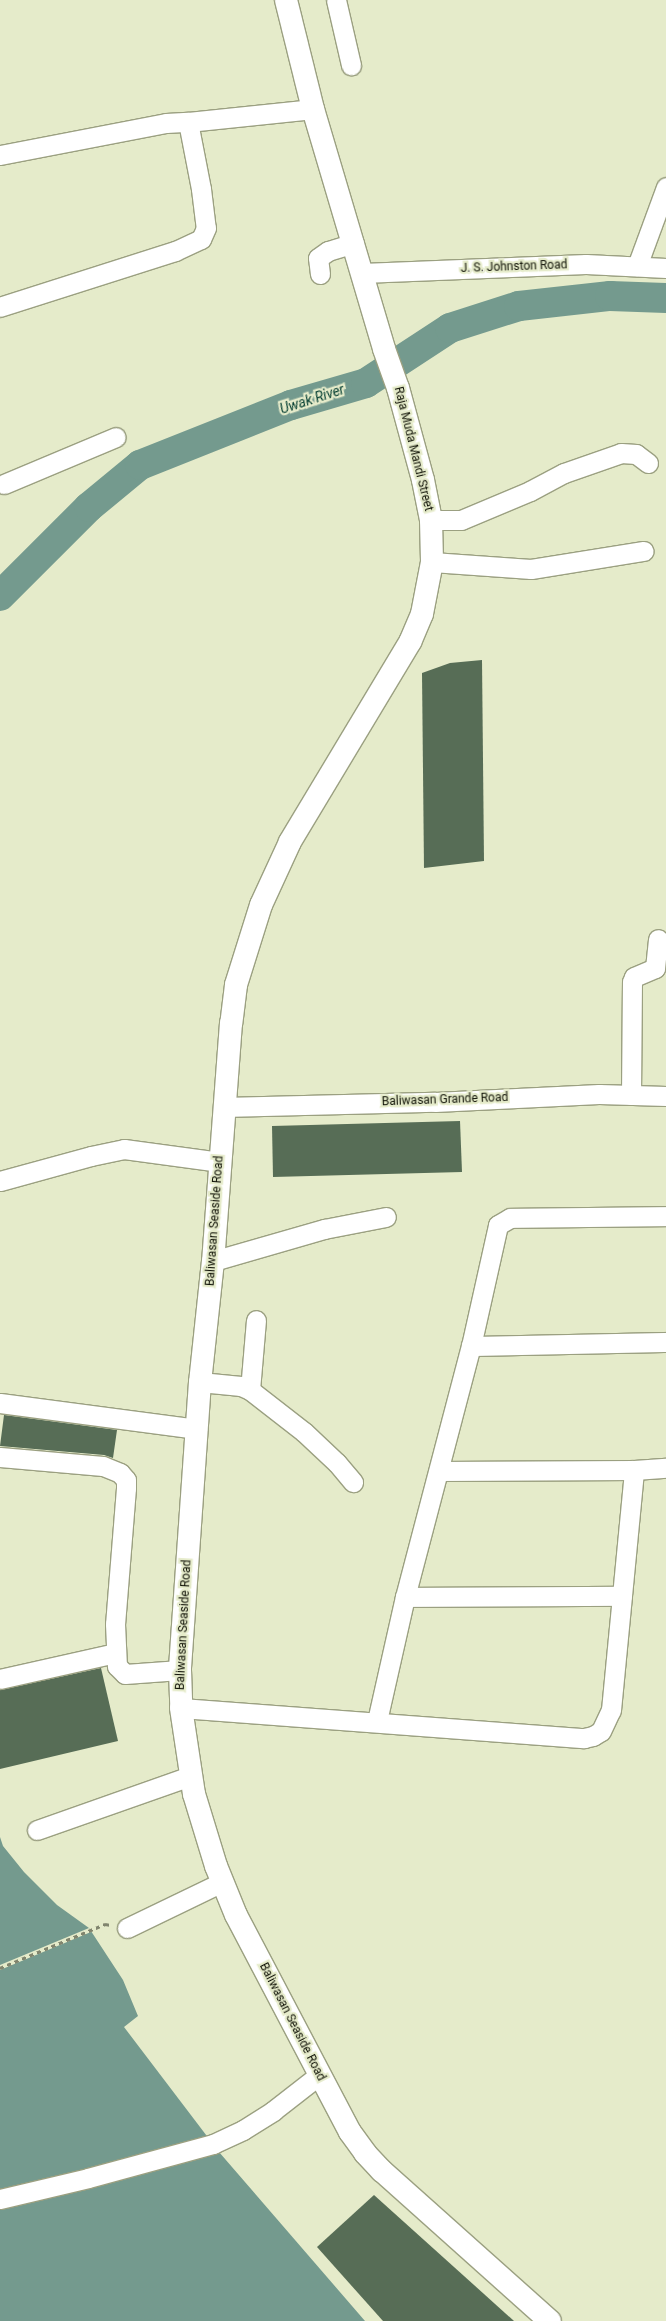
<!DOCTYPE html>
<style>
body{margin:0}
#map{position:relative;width:666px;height:2321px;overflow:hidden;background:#e5ebca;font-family:Roboto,sans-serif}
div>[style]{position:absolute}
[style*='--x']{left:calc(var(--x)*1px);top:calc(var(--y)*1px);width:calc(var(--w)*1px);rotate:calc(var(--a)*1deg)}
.water>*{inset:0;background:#749a8e}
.pier>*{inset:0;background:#e5ebca}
.river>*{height:30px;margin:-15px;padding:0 15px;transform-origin:15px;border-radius:15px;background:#749a8e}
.building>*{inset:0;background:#576d56}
.path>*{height:3px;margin-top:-1.5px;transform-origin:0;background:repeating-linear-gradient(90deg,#81856e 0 4px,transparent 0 8px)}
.roads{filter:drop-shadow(1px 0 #9ba081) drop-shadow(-1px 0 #9ba081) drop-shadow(0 1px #9ba081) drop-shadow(0 -1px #9ba081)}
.minor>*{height:19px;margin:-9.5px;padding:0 9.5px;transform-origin:9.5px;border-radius:9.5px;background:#fff}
.major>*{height:22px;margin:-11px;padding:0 11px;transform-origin:11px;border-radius:11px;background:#fff}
span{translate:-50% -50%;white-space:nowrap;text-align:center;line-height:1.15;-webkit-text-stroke:4.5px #e5ebca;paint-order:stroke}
.street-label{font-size:12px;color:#101206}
.water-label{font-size:14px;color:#074033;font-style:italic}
</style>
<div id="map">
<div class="water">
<i style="clip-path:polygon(0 1837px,3px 1846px,24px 1872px,57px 1905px,89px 1928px,123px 1980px,138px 2016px,124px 2027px,219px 2152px,365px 2321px,0 2321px)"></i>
</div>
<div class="pier">
<i style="clip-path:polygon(89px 1928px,91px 1932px,0 1970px,0 1965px)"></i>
</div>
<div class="river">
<i style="--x:0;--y:596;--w:126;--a:-45"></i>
<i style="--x:89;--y:507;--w:66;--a:-39.5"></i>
<i style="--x:140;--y:465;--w:162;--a:-21.7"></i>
<i style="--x:291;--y:405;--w:78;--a:-16.3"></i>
<i style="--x:366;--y:383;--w:100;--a:-33.2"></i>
<i style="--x:450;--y:328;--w:72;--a:-17.7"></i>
<i style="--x:519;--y:306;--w:92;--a:-6.3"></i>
<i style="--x:610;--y:296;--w:56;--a:2"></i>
</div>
<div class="building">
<i style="clip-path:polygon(482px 660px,484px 861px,424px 868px,422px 673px,450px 663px)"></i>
<i style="clip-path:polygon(460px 1121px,462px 1172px,273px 1177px,272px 1126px)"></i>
<i style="clip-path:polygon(4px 1415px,117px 1430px,113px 1458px,104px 1455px,0 1446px)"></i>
<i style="clip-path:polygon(101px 1668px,118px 1741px,0 1769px,0 1690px)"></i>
<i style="clip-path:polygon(374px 2195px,514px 2321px,383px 2321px,317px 2247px)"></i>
</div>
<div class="path">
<i style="--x:0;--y:1968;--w:114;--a:-22.7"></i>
<i style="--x:105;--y:1924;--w:6;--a:9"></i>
</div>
<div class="roads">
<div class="minor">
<i style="--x:336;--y:0;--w:67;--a:77"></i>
<i style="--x:188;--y:122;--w:126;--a:-5.9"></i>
<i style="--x:0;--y:155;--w:169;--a:-10.9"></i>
<i style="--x:166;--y:123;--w:22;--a:-3"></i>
<i style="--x:188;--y:122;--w:68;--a:79"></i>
<i style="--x:201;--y:189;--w:39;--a:83"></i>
<i style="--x:206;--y:228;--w:12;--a:114"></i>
<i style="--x:201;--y:239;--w:29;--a:155"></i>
<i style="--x:175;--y:251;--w:184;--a:162.3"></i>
<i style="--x:637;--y:266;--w:84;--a:-69.8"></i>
<i style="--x:362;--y:273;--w:224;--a:-2.3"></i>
<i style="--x:586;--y:264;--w:80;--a:2.9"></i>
<i style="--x:320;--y:274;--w:16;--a:-97"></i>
<i style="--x:318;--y:258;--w:12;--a:-35"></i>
<i style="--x:328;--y:251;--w:27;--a:-17"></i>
<i style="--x:4;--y:484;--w:121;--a:-22.8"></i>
<i style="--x:431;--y:520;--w:30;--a:0"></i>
<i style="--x:461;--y:520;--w:75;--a:-22.8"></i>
<i style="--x:530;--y:491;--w:38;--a:-28"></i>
<i style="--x:564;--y:473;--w:60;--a:-19.3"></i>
<i style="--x:621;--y:453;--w:15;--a:4"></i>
<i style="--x:636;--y:454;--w:15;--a:37"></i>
<i style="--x:432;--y:562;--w:99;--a:4"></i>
<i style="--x:531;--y:569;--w:114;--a:-9.1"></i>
<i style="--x:631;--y:1095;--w:113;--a:-89.5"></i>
<i style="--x:632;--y:982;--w:5;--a:-68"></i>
<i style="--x:634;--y:977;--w:23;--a:-23"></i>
<i style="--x:655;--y:968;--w:29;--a:-84"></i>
<i style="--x:223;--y:1107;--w:212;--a:-1.4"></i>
<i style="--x:435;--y:1102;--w:164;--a:-2.8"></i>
<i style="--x:599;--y:1094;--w:67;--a:1.7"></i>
<i style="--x:0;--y:1181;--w:94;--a:-15.4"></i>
<i style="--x:91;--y:1156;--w:34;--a:-12"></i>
<i style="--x:124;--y:1149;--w:97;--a:7.7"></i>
<i style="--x:213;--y:1261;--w:116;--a:-16.1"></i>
<i style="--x:324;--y:1229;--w:63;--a:-11"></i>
<i style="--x:471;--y:1346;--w:195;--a:-1.2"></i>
<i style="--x:200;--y:1382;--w:41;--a:5.6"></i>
<i style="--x:241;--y:1386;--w:10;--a:24"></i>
<i style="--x:250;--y:1390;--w:68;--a:37.9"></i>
<i style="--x:304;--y:1432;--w:45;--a:43.2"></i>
<i style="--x:337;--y:1463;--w:25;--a:50"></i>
<i style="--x:250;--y:1390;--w:70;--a:-85.1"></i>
<i style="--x:0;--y:1403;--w:199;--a:7.5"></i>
<i style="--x:0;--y:1457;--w:103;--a:5"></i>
<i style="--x:103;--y:1466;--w:18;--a:22"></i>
<i style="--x:120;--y:1473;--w:9;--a:49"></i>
<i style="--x:126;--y:1480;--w:8;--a:90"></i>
<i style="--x:126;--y:1488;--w:136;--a:94.6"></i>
<i style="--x:115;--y:1624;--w:42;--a:87.3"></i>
<i style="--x:117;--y:1666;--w:11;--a:45"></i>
<i style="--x:125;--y:1674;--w:55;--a:-4.2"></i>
<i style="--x:439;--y:1471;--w:195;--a:-0.3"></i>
<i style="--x:634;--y:1470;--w:32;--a:-4"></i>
<i style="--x:405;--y:1597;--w:217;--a:-0.3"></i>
<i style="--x:0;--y:1679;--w:118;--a:-12.7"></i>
<i style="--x:181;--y:1708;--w:404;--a:4.3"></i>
<i style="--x:584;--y:1738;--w:9;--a:-13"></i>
<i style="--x:593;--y:1736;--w:9;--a:-32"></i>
<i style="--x:601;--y:1731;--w:23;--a:-65"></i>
<i style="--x:611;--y:1710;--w:241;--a:-84.5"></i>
<i style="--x:377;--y:1721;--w:127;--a:-77.3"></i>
<i style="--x:405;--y:1597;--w:260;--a:-75.3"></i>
<i style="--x:471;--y:1346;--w:124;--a:-77.4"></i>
<i style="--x:498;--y:1225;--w:14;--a:-30"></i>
<i style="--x:510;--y:1218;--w:156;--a:-0.7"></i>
<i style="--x:37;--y:1830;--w:162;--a:-19.4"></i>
<i style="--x:127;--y:1928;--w:106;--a:-25.8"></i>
<i style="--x:0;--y:2199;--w:90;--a:-13.4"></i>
<i style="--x:88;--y:2178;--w:130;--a:-15.2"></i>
<i style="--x:213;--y:2144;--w:33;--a:-25"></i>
<i style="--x:243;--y:2130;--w:36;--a:-32"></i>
<i style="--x:273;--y:2111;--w:58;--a:-38"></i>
</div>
<div class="major">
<i style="--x:286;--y:0;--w:112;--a:76.1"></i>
<i style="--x:313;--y:109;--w:250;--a:73.5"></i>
<i style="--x:384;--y:349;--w:41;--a:70.3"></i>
<i style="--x:398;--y:388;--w:95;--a:74.8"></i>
<i style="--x:423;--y:480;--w:41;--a:78.7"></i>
<i style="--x:431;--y:520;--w:42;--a:88.6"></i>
<i style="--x:432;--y:562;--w:53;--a:100.9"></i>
<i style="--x:422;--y:614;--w:30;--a:113"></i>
<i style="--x:410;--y:642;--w:233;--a:121"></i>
<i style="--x:290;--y:842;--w:69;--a:114.7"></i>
<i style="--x:261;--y:905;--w:84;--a:107.4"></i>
<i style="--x:236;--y:985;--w:38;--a:97"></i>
<i style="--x:231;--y:1023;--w:239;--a:94.3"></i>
<i style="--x:213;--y:1261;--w:122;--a:96.1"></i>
<i style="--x:200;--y:1382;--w:289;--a:94"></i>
<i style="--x:180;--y:1670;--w:38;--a:88"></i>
<i style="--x:181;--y:1708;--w:87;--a:81.4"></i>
<i style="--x:194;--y:1794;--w:75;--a:73"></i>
<i style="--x:216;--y:1866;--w:53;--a:67.8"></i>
<i style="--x:236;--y:1915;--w:245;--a:62.3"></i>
<i style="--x:350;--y:2132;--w:26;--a:54"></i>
<i style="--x:365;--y:2153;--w:25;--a:47"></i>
<i style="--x:382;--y:2171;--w:225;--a:41.8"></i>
</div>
</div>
<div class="street-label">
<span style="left:514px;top:267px;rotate:-2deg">J. S. Johnston Road</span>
<span style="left:413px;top:449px;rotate:76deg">Raja Muda Mandi Street</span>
<span style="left:445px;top:1100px;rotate:-2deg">Baliwasan Grande Road</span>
<span style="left:215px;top:1221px;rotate:-86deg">Baliwasan Seaside Road</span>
<span style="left:184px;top:1625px;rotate:-87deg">Baliwasan Seaside Road</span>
<span style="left:292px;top:2022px;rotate:63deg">Baliwasan Seaside Road</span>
</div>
<div class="water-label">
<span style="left:312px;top:399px;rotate:-18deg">Uwak River</span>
</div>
</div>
